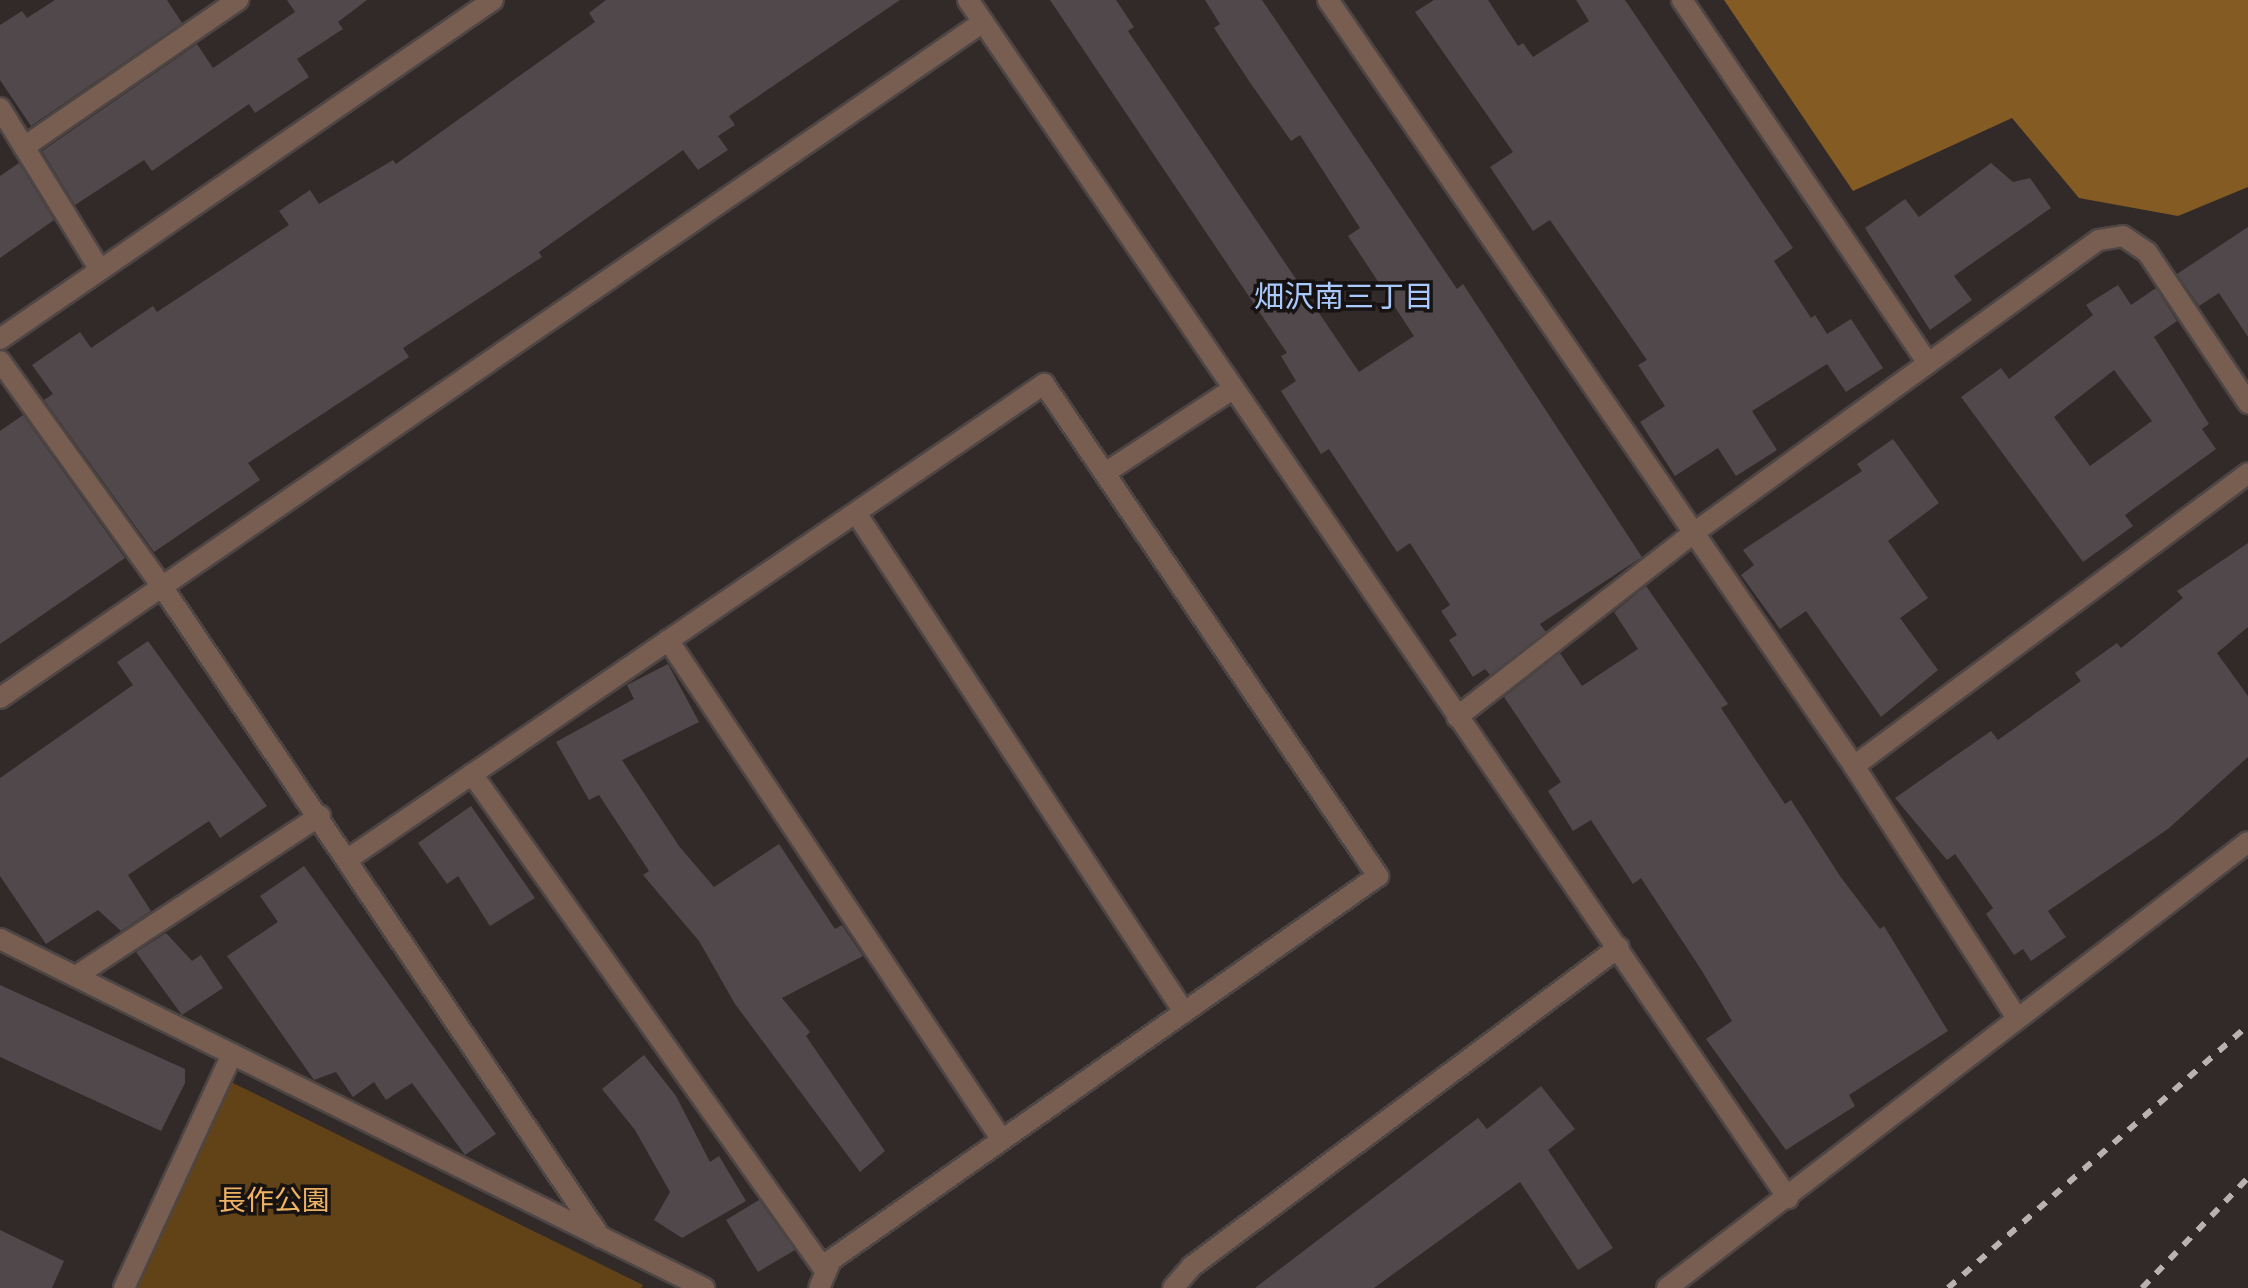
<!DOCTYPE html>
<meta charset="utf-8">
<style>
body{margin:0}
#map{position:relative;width:2248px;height:1288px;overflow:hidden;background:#322929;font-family:"IBM Plex Sans","Noto Sans JP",sans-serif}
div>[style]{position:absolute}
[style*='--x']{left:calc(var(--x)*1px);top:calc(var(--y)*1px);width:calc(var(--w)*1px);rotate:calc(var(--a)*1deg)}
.green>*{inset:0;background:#624217}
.forest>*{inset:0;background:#845b23}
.building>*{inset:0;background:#51484b}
.roads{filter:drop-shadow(2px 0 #4e4545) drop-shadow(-2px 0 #4e4545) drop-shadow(0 2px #4e4545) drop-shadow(0 -2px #4e4545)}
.minor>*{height:20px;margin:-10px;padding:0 10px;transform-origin:10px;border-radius:10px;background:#785e51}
.tertiary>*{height:20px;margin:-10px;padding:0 10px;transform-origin:10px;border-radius:10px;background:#785e51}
.rail>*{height:6px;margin-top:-3px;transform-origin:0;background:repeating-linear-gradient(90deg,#b8b2b1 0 10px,transparent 0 20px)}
span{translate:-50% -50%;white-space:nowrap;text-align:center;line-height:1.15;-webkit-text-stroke:7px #171313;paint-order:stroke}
.park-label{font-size:28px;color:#efb163}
.neighbourhood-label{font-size:30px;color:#a9c9fc}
</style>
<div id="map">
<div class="green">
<i style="clip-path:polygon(231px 1082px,643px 1285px,641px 1288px,137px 1288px)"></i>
</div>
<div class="forest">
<i style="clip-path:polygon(1724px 0,2248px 0,2248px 187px,2178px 216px,2079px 198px,2012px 118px,1853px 191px)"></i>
</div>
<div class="building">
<i style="clip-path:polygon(55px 0,167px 0,182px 23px,31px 126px,0 80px,0 25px,22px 11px,27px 18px)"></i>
<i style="clip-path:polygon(287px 0,367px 0,338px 22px,343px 29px,297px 59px,309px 77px,255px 113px,249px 104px,152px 171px,144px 160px,75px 205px,42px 151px,197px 44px,213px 68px,295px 12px)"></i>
<i style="clip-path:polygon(606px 0,900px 0,729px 116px,735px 125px,718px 136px,728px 150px,698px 170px,683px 150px,539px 252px,542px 257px,403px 348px,409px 357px,248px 463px,260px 480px,154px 552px,44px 400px,53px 394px,32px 365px,80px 332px,91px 348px,153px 306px,157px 312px,289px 225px,279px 211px,310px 190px,319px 204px,393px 160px,396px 164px,595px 22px,589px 13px)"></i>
<i style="clip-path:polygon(1050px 0,1116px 0,1134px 27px,1128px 31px,1359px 372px,1414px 336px,1348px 236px,1360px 228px,1300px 135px,1291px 141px,1249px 81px,1214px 28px,1220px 24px,1205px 0,1262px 0,1457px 289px,1463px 284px,1642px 557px,1540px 624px,1546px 632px,1490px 675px,1485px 669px,1473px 677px,1449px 640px,1457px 635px,1441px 611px,1450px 605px,1410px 543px,1397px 552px,1329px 449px,1321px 454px,1281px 391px,1296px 381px,1281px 356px,1287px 353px)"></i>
<i style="clip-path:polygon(1434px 0,1488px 0,1518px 46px,1523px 43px,1533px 57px,1589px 21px,1576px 0,1625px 0,1793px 248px,1774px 261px,1811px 318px,1815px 315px,1827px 334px,1851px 319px,1883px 368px,1846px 392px,1827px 364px,1752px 411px,1777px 450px,1736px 476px,1718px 448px,1675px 476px,1640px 422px,1665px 406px,1638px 365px,1647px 360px,1550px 220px,1533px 231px,1490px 167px,1513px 152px,1415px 12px)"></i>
<i style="clip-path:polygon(19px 163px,54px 220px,0 258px,0 176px)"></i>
<i style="clip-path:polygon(1991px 163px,2013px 182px,2030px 178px,2051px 208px,1954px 276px,1972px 300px,1930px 330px,1865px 228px,1905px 199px,1919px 217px)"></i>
<i style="clip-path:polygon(2248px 227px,2248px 337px,2219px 293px,2199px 306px,2177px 274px)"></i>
<i style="clip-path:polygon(evenodd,2118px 285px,2131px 305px,2156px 288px,2177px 321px,2154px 337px,2209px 424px,2202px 429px,2216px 449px,2125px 515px,2133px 526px,2083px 562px,1961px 397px,2001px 368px,2009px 379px,2093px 315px,2086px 305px,2118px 285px,2114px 370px,2152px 421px,2090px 466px,2054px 417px,2114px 370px)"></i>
<i style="clip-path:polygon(23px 415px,125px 558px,0 644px,0 431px)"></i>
<i style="clip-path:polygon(1893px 439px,1939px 503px,1888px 541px,1928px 598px,1900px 618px,1938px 670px,1881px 717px,1806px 611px,1780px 629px,1741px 575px,1754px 565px,1743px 550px,1862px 471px,1857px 464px)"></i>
<i style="clip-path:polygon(2248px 543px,2248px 627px,2217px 653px,2248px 696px,2248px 757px,2168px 829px,2048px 911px,2066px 937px,2031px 961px,2023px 949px,2014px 955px,1986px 914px,1993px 908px,1955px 854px,1947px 860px,1895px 798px,1991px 731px,1998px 740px,2081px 681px,2075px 673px,2117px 643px,2121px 648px,2183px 598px,2177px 591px)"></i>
<i style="clip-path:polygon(1646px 586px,1728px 704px,1721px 708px,1785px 804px,1791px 800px,1840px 876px,1880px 929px,1884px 926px,1948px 1031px,1849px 1095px,1855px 1106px,1786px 1150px,1706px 1039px,1732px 1021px,1702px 971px,1641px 878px,1633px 884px,1591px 820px,1573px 831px,1548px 791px,1561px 782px,1504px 697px,1560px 653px,1582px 686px,1638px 649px,1614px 612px)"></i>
<i style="clip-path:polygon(148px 641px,267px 806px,220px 838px,209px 821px,128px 875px,151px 911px,121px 931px,98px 910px,46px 944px,0 876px,0 778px,133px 685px,117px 662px)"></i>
<i style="clip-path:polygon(668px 664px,699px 722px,622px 760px,679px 846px,714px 887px,779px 844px,835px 929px,842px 925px,863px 956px,782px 998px,810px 1032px,806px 1036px,885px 1151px,860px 1172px,735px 1004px,699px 941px,643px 875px,649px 871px,599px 795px,589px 800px,556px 742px,634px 699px,627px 685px)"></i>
<i style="clip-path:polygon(471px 806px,535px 898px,490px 926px,458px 876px,447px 884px,418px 843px)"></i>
<i style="clip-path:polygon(304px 866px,496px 1134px,465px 1155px,412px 1083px,386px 1100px,374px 1082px,353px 1097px,336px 1072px,314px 1080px,227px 956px,278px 922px,260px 896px)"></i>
<i style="clip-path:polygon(166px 933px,192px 961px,201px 955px,223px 988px,182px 1015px,136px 952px)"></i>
<i style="clip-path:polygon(0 985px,185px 1069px,185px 1083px,161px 1131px,0 1057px)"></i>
<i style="clip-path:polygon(644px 1055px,676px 1096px,710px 1162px,719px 1156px,746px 1201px,682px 1238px,654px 1220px,670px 1192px,635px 1130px,602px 1089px)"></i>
<i style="clip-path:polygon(1541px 1086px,1575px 1129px,1548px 1150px,1613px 1248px,1578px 1270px,1520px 1182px,1374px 1288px,1255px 1288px,1478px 1118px,1487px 1129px)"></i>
<i style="clip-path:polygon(759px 1200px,795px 1250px,758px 1272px,726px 1220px)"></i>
<i style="clip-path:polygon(0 1230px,64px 1261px,52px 1288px,0 1288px)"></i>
</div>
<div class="roads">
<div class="minor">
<i style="--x:968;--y:0;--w:1452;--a:55.61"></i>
<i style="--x:1328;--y:0;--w:929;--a:55.52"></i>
<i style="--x:1854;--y:766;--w:298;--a:57.1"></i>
<i style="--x:1682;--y:0;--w:437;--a:55.9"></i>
<i style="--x:0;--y:108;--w:190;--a:58.3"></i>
<i style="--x:24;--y:147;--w:260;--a:-34.5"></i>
<i style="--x:0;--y:339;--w:598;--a:-34.51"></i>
<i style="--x:0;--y:361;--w:276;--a:54.3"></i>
<i style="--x:161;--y:585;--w:787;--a:56.03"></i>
<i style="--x:1105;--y:473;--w:153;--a:-33.3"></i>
<i style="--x:856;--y:513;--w:597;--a:56.68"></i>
<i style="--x:668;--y:640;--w:601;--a:56.26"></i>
<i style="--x:0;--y:698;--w:1193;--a:-34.52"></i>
<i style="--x:1457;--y:717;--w:301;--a:-37.9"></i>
<i style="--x:1695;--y:532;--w:498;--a:-35.9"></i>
<i style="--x:2099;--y:240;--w:24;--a:-9"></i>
<i style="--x:2123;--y:236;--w:29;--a:34"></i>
<i style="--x:2147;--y:252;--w:182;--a:56.2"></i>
<i style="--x:1854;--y:766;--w:491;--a:-36.6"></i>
<i style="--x:472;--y:774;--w:611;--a:54.59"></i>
<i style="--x:348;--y:859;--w:843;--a:-34.31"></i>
<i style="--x:1044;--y:384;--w:595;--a:55.83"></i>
<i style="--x:1378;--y:876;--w:668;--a:144.93"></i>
<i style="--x:831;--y:1260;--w:30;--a:113"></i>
<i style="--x:0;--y:939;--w:786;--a:26.37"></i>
<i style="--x:76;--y:976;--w:292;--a:-33.3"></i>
<i style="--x:124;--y:1288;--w:258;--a:-65.2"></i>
<i style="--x:1173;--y:1288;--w:28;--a:-49"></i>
<i style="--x:1191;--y:1267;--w:534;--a:-36.78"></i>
</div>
<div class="tertiary">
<i style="--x:1667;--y:1288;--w:732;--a:-37.51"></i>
</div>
</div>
<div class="rail">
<i style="--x:1948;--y:1288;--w:399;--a:-41.2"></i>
<i style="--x:2142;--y:1288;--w:153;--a:-46.1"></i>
</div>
<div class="park-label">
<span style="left:274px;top:1200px">長作公園</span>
</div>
<div class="neighbourhood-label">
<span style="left:1344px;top:296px">畑沢南三丁目</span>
</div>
</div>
